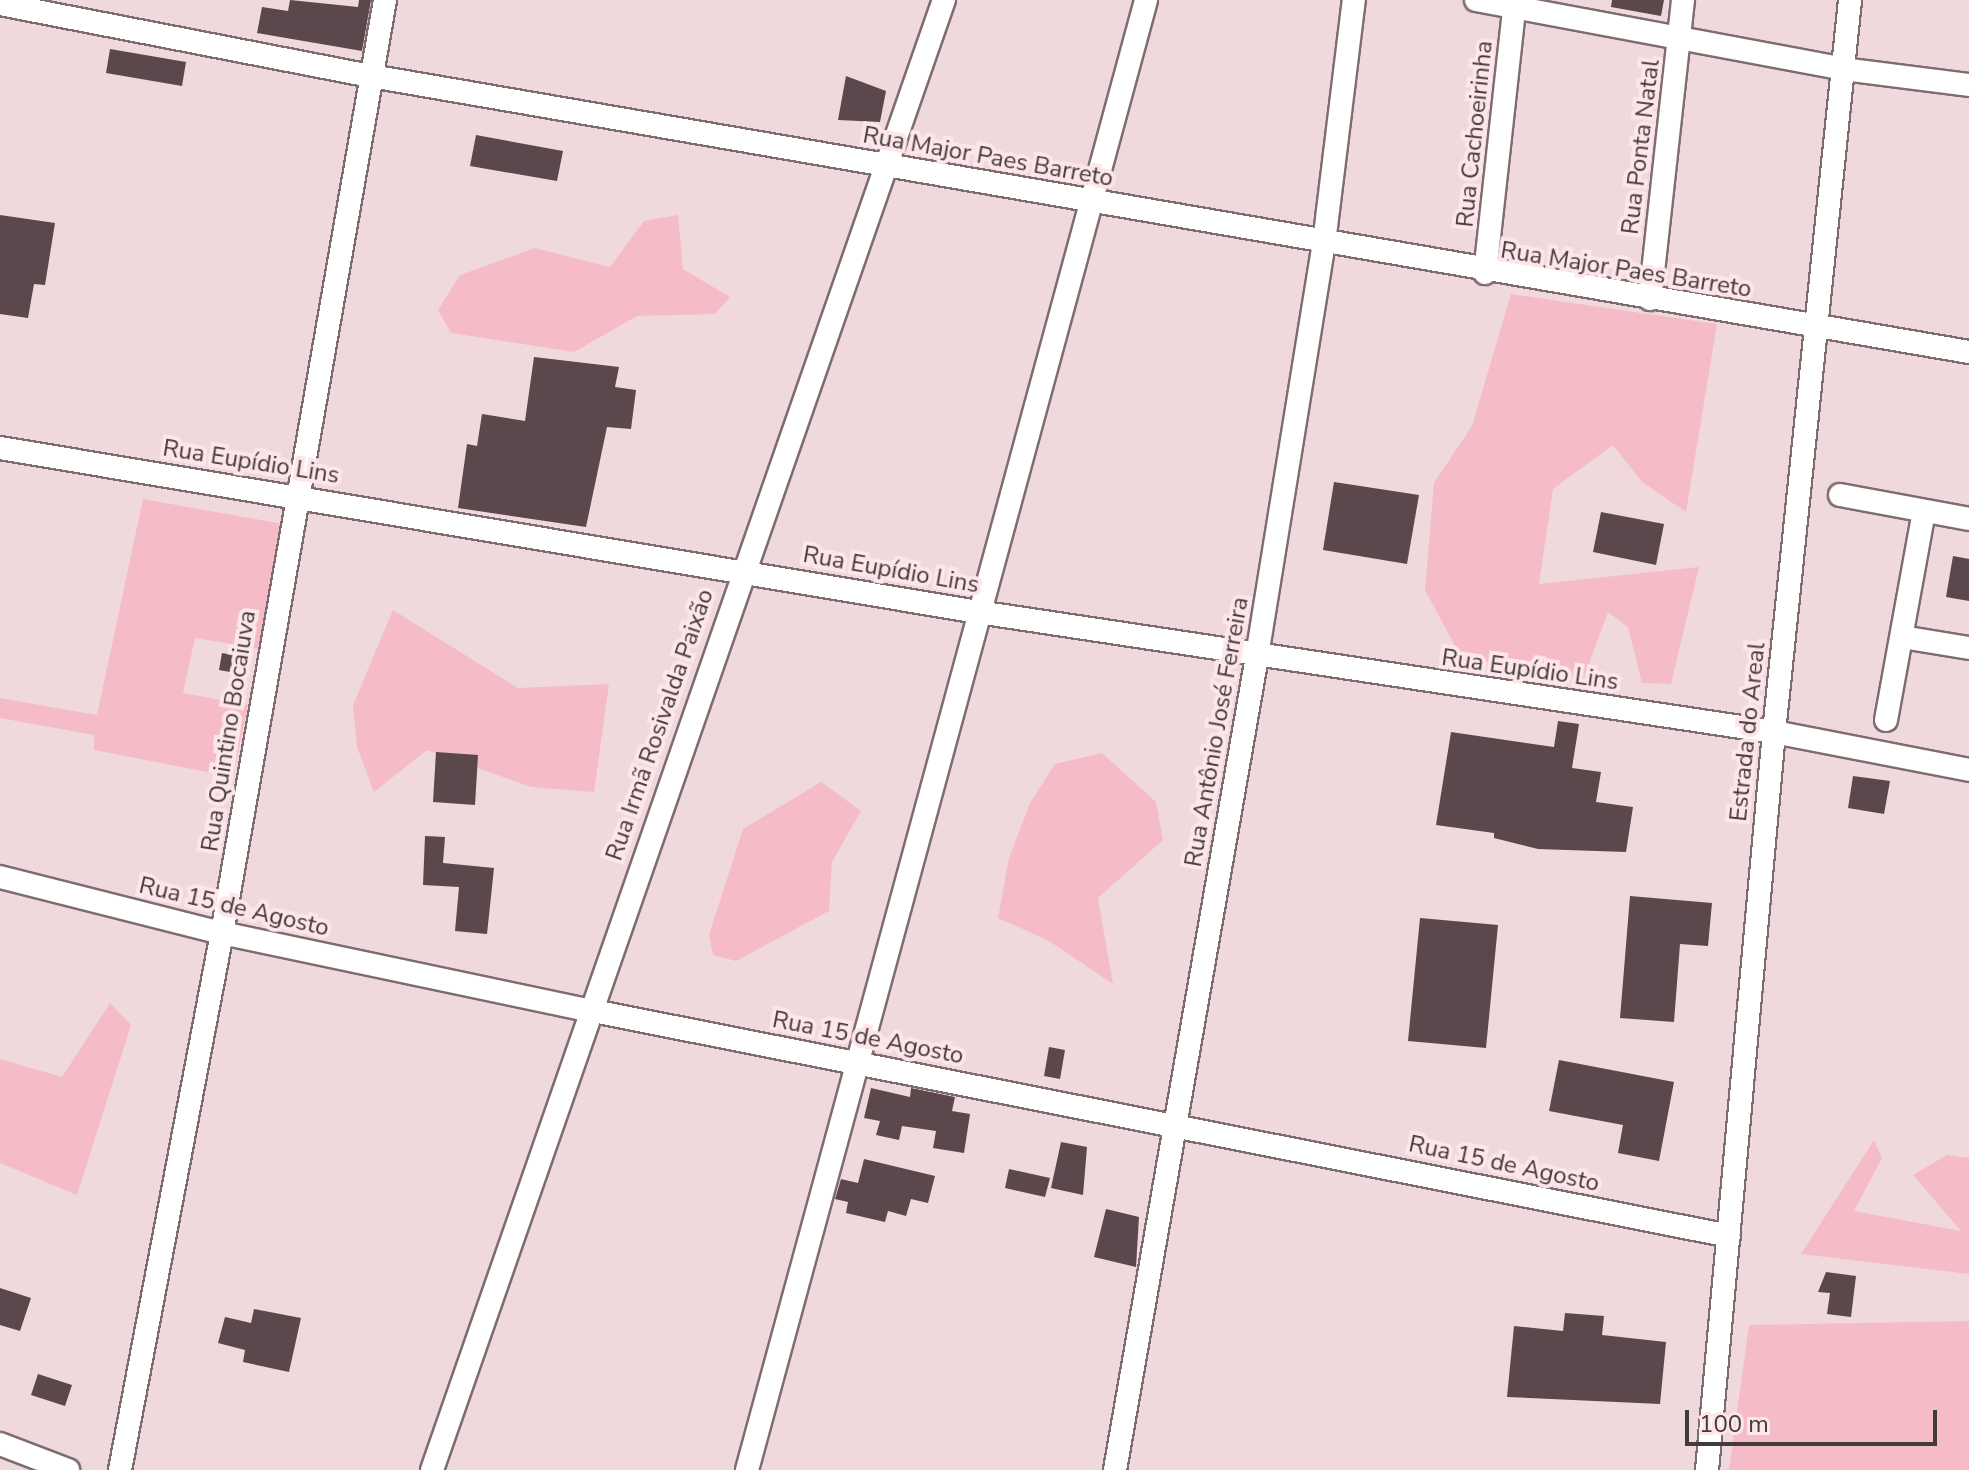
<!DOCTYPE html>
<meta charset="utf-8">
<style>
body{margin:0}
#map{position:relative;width:1969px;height:1470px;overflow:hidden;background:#efd9dd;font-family:"Nunito Sans",sans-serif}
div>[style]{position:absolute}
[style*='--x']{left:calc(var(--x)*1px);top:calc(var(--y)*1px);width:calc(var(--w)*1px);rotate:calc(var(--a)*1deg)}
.green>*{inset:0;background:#f5bcc8}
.building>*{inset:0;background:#5a484c}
.roads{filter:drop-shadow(2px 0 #7f6c6f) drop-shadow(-2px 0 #7f6c6f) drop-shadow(0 2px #7f6c6f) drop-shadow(0 -2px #7f6c6f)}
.minor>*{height:22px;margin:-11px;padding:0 11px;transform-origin:11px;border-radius:11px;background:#fff}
span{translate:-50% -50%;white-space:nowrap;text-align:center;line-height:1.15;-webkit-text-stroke:8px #fde6ea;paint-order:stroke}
.street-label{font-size:24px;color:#433a3c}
.scale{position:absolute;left:1685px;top:1410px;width:252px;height:36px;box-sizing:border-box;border:4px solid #433a3c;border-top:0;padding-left:10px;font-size:24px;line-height:28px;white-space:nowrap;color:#433a3c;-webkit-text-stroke:6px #fde6ea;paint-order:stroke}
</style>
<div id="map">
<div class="green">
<i style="clip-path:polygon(678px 215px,683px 269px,730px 297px,715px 314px,637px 316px,574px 352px,451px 333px,438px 310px,460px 275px,535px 248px,610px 267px,644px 221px)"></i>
<i style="clip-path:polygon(1511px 294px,1717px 324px,1686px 512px,1642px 482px,1613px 445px,1553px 489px,1539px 584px,1699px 567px,1671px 684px,1642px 683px,1628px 627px,1608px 612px,1583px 680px,1461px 657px,1425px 590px,1434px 483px,1472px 426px)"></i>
<i style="clip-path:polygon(143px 499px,283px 524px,260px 649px,195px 638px,183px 693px,248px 705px,233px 777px,94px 750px,94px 735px,0 718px,0 698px,97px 715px)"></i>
<i style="clip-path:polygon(393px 610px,518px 688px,609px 684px,594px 792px,531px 787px,427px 750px,374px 792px,357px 747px,353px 705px)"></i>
<i style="clip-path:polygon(1102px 753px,1156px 802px,1163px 840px,1098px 898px,1113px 984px,1049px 941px,998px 918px,1009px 858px,1030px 803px,1055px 764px)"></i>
<i style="clip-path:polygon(821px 782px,861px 811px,832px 862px,829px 911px,736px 961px,713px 955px,709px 935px,743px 829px)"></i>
<i style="clip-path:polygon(110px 1003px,131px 1025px,77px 1195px,0 1163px,0 1059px,62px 1077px)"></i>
<i style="clip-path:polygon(1874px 1140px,1882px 1158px,1854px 1211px,1961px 1231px,1913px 1175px,1947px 1155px,1969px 1158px,1969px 1274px,1801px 1254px)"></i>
<i style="clip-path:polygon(1969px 1321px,1969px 1470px,1729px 1470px,1749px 1325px)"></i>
</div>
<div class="building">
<i style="clip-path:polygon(290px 0,358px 7px,359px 0,371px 0,362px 51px,257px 33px,262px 7px,288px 11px)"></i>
<i style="clip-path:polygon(1612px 0,1664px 0,1661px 16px,1611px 7px)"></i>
<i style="clip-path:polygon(110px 49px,186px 62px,182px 86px,106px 73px)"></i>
<i style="clip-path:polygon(846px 76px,886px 91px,880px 122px,838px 120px)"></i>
<i style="clip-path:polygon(476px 135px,563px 151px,557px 181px,470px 166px)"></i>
<i style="clip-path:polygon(0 215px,55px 223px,45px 285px,34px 284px,28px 318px,0 314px)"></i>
<i style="clip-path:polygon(534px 357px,619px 367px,615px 387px,636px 390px,631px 429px,607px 427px,586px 527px,458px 508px,467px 444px,477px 446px,482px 414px,525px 421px)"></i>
<i style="clip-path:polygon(1334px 482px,1419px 495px,1407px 564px,1323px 550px)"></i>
<i style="clip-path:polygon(1601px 512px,1664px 524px,1656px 565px,1593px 552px)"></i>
<i style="clip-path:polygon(1953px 556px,1969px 559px,1969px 601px,1946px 597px)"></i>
<i style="clip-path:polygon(222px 653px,244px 657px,241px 674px,219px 670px)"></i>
<i style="clip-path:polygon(1558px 721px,1579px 724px,1572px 768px,1601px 772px,1596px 802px,1633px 807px,1626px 852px,1538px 849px,1494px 838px,1494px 833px,1436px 825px,1451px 732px,1554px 747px)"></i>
<i style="clip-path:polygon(436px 752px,478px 755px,475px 805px,433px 802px)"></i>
<i style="clip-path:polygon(1853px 776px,1890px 781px,1884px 814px,1848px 808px)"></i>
<i style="clip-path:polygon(425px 836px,445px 837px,443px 863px,494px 868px,487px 934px,455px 931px,459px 887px,423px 885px)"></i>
<i style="clip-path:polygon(1630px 896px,1712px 903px,1708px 946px,1680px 944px,1674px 1022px,1620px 1018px)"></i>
<i style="clip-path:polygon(1420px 918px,1498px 925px,1486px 1048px,1408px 1041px)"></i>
<i style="clip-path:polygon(1049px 1047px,1065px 1050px,1060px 1079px,1044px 1076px)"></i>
<i style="clip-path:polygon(1559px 1060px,1674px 1082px,1659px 1161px,1618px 1153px,1623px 1125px,1549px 1111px)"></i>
<i style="clip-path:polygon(871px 1088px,910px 1097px,911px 1088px,955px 1097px,952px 1111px,970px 1114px,964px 1153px,933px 1148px,936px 1131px,902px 1126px,899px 1140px,876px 1135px,880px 1121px,864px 1118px)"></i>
<i style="clip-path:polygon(1061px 1142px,1087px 1147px,1083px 1195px,1051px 1188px)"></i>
<i style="clip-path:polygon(864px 1159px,935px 1176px,928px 1203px,911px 1199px,906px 1216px,888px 1211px,885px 1222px,846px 1213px,848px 1202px,835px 1199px,841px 1179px,858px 1183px)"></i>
<i style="clip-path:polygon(1009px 1169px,1050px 1178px,1045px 1197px,1005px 1188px)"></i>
<i style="clip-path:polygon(1106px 1209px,1139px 1217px,1136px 1267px,1094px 1257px)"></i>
<i style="clip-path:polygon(1826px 1272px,1856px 1276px,1851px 1317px,1827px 1314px,1830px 1293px,1818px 1292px)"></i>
<i style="clip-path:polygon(0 1288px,31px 1298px,20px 1331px,0 1325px)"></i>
<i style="clip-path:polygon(254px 1309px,301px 1318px,289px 1372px,243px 1362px,245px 1350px,218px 1343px,225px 1317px,251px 1323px)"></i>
<i style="clip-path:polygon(1565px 1313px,1604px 1316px,1602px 1335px,1666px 1342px,1660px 1404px,1507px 1397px,1514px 1326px,1563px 1331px)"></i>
<i style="clip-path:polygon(38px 1374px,72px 1385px,65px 1406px,31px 1395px)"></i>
</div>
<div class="roads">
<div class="minor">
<i style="--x:1476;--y:0;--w:373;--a:10.6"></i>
<i style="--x:1843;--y:69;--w:127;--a:7.2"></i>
<i style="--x:0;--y:4;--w:378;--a:11"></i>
<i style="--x:371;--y:76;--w:1622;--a:9.8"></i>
<i style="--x:1485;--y:273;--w:275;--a:-83.7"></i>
<i style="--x:1650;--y:299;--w:301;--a:-83.7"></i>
<i style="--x:0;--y:448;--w:992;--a:9.52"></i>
<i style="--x:978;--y:612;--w:805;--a:8.57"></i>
<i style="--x:1774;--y:732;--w:199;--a:11"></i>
<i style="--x:1840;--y:495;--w:131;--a:10.5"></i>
<i style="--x:1902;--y:637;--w:68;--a:9.3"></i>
<i style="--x:1886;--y:720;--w:212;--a:-79.7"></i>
<i style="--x:0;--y:877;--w:229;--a:14.2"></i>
<i style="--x:222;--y:933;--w:374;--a:11.9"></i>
<i style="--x:588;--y:1010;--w:1163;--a:11.2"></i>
<i style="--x:0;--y:1444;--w:73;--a:20.9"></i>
<i style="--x:120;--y:1470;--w:547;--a:-79.25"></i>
<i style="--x:222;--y:933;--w:947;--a:-80.09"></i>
<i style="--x:432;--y:1470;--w:1557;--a:-70.8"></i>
<i style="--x:747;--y:1470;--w:1523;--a:-74.81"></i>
<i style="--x:1115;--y:1470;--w:826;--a:-80.1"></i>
<i style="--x:1257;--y:656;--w:418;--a:-80.8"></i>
<i style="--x:1324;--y:243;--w:245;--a:-83"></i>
<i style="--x:1707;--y:1470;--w:741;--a:-84.81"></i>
<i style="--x:1774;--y:732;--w:736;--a:-84.07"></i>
</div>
</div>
<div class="street-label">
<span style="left:1475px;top:134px;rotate:-84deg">Rua Cachoeirinha</span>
<span style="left:1641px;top:147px;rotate:-83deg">Rua Ponta Natal</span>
<span style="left:988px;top:157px;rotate:10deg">Rua Major Paes Barreto</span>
<span style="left:1626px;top:270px;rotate:9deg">Rua Major Paes Barreto</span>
<span style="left:251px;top:462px;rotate:9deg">Rua Eupídio Lins</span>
<span style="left:891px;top:570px;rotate:10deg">Rua Eupídio Lins</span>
<span style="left:1530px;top:670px;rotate:8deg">Rua Eupídio Lins</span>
<span style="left:660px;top:725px;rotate:-71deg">Rua Irmã Rosivalda Paixão</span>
<span style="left:229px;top:731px;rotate:-81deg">Rua Quintino Bocaiuva</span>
<span style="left:1217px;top:732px;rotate:-80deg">Rua Antônio José Ferreira</span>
<span style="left:1748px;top:732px;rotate:-84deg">Estrada do Areal</span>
<span style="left:234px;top:907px;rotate:13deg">Rua 15 de Agosto</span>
<span style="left:868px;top:1038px;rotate:11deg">Rua 15 de Agosto</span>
<span style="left:1504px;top:1164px;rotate:12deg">Rua 15 de Agosto</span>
</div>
<div class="scale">100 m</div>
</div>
